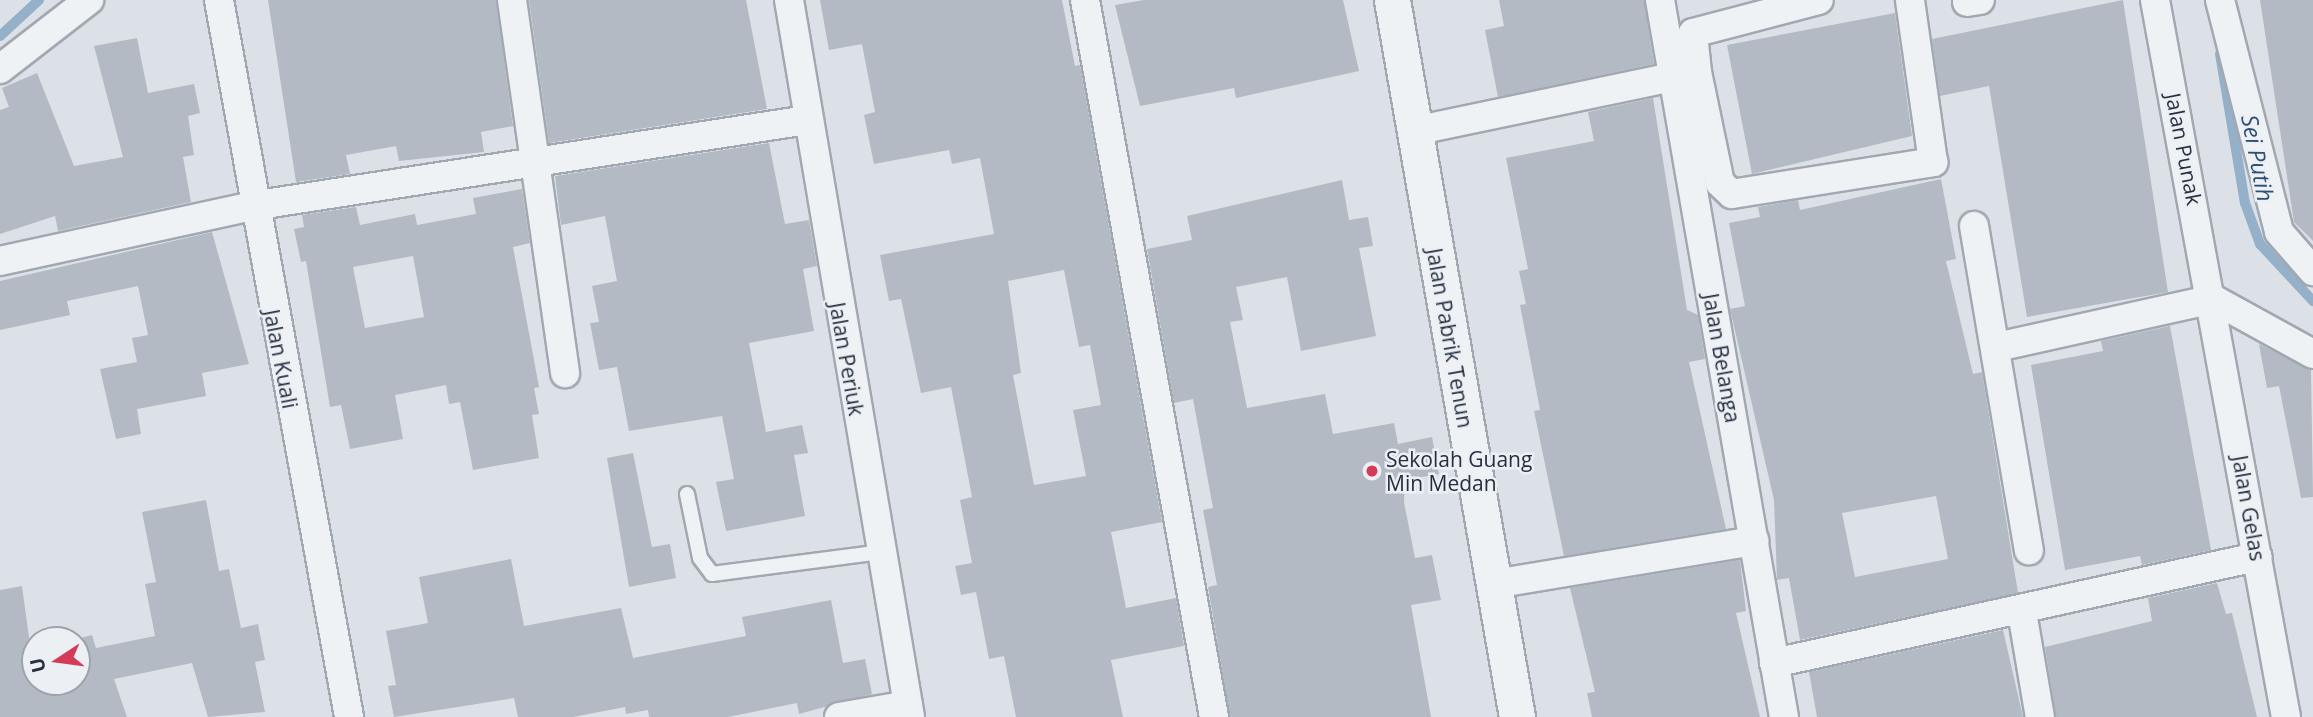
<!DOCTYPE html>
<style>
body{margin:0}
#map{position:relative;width:2313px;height:717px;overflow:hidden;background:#dce1e7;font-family:"Open Sans",sans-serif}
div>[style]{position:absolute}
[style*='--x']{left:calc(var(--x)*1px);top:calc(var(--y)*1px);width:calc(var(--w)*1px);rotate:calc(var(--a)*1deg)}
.stream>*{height:10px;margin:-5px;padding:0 5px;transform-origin:5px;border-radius:5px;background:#95b0c9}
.building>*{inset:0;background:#b4bac4}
.roads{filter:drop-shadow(2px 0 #a2a8b1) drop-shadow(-2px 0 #a2a8b1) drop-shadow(0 2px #a2a8b1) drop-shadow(0 -2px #a2a8b1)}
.service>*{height:14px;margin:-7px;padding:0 7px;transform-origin:7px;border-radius:7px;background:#eff2f5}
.minor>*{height:28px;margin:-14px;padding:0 14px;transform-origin:14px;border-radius:14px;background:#eff2f5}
.tertiary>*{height:35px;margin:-17.5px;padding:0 17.5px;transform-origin:17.5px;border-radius:17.5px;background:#eff2f5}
.dots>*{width:19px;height:19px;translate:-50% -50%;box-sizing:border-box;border:4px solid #ecf0f5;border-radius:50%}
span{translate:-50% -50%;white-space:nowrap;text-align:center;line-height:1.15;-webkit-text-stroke:5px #ecf0f5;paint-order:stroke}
.street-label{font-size:21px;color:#262f3e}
.poi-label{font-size:21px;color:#262f3e}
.left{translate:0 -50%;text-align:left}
.water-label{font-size:23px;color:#2e4f73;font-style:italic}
.north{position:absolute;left:21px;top:626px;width:70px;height:70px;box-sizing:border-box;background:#ecf0f5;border:2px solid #9da3ac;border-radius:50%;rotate:257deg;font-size:19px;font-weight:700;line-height:28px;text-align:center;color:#262f3e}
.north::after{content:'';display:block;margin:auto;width:24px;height:32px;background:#d33b56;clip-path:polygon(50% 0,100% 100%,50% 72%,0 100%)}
</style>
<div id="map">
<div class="stream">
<i style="--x:0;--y:36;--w:53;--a:-42.7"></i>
<i style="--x:2220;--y:54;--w:151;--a:80.5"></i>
<i style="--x:2245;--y:203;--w:44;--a:69.9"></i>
<i style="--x:2260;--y:244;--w:78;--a:47.1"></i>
</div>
<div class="building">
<i style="clip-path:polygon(268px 0,496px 0,513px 126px,481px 132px,484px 152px,399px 161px,396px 146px,346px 155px,350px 174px,296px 182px)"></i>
<i style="clip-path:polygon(529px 0,746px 0,767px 109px,549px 143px)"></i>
<i style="clip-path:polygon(evenodd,820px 0,1062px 0,1075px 66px,1080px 65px,1162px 522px,1111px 532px,1126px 608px,1176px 598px,1184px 646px,1111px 660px,1123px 717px,1016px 717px,1004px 656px,989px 659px,976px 592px,961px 595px,955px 566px,972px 563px,960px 500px,972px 497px,951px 387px,921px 393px,901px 299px,889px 301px,880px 255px,994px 234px,980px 158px,952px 164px,949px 150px,874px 164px,864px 115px,875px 112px,862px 44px,829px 50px,820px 0,1064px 270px,1079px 347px,1090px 345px,1101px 405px,1073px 410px,1086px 476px,1034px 485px,1013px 375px,1021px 373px,1008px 281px,1064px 270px)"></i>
<i style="clip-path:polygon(1144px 0,1343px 0,1359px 71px,1236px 98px,1234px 88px,1140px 106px,1115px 5px)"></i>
<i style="clip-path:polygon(1499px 0,1644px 0,1654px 64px,1498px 97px,1485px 30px,1504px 26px)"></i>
<i style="clip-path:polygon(2123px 0,2168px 292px,2027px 317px,1989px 86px,1940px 96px,1932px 39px)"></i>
<i style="clip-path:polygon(2260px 0,2313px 0,2313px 241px,2294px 222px)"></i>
<i style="clip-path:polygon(1895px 13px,1912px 136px,1752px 174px,1727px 45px)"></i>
<i style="clip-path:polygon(137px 38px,148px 93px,194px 84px,200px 113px,188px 116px,194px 155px,183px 157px,191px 202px,58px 231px,55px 216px,0 234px,0 110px,9px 107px,2px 88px,37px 73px,74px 166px,123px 157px,94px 46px)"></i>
<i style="clip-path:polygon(1653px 98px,1687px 310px,1698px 315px,1705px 359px,1689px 362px,1726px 529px,1564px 556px,1534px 411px,1540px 410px,1520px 305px,1526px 304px,1519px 271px,1528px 269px,1506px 158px,1594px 141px,1588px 112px)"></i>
<i style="clip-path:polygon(769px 143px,785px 224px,809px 220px,817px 266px,803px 269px,814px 331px,749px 343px,766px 432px,802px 425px,808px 453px,794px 455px,805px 516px,726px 531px,716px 482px,734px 479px,722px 416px,629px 431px,617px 367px,599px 370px,590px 323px,599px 322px,592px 286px,617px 281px,605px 216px,561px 225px,555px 176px)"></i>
<i style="clip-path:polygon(evenodd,1941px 179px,1956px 259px,1946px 261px,1973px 374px,1982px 372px,2018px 593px,1800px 640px,1789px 578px,1777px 580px,1774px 500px,1730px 309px,1745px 306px,1729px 223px,1760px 217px,1758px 207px,1798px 200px,1800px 210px,1941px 179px,1936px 496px,1948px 559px,1855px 577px,1842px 513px,1936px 496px)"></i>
<i style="clip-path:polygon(1342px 180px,1349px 220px,1368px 217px,1373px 246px,1359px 248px,1376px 336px,1301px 351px,1287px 277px,1236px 287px,1243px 320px,1230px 322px,1247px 408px,1325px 394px,1333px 434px,1394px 423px,1398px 444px,1432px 437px,1439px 474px,1405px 480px,1404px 502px,1415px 558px,1432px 555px,1441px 600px,1411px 605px,1431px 717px,1230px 717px,1208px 587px,1217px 585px,1203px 510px,1213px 508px,1193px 399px,1174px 403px,1147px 249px,1192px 240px,1187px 216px)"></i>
<i style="clip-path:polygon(evenodd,522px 189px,530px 243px,513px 247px,539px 387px,534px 388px,539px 414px,532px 415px,539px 458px,473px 470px,460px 402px,449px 404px,446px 385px,395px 395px,403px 439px,350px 449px,341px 405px,330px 407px,306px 261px,301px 262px,294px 229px,304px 227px,302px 215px,356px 207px,360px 225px,415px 214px,417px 225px,476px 214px,473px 198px,522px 189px,413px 256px,424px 317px,365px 328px,353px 267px,413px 256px)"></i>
<i style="clip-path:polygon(212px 232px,249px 364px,202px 373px,206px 396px,137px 409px,141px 434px,116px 439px,100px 369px,137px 362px,132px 338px,148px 335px,138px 286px,67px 301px,70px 315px,0 330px,0 281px)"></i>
<i style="clip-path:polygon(2170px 326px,2211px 550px,2142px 565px,2140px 556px,2065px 570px,2031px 365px,2103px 351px,2101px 341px)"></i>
<i style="clip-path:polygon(2259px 344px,2311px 370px,2313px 497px,2301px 498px,2279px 386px,2267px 388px)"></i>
<i style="clip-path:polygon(633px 453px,652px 547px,670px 544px,676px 578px,629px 587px,607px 458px)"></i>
<i style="clip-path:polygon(206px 500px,219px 571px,229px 569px,241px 628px,258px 624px,265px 660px,255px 662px,265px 712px,208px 717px,192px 663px,114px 679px,127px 717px,0 717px,0 590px,22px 586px,35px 682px,77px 682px,73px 640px,92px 635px,96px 648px,155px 636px,145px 584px,156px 582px,142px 512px)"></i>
<i style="clip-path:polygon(511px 559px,524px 626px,621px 608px,633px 658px,746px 636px,742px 617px,831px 600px,843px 663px,865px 659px,872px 694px,799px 714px,797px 703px,728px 717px,649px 717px,648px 710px,626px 714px,625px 707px,573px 717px,518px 717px,514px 698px,394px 717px,388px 686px,396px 685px,386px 631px,428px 623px,419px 577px)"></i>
<i style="clip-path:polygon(1740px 560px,1746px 611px,1736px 613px,1760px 717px,1592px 717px,1587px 693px,1595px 692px,1570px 588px)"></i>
<i style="clip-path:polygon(2217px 583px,2226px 614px,2232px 613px,2257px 717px,2056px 717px,2045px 647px,2152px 621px,2148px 598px)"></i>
<i style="clip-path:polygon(2003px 630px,2023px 717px,1817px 717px,1809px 672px)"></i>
</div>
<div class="roads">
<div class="service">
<i style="--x:687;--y:494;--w:65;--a:78.5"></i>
<i style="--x:700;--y:558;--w:20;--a:53"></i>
<i style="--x:712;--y:574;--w:170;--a:-7.4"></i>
</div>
<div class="minor">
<i style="--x:219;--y:0;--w:729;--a:79.72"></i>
<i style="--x:512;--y:0;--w:377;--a:81.9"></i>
<i style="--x:789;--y:0;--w:727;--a:80.42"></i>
<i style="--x:1085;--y:0;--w:729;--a:79.8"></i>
<i style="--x:1660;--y:0;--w:728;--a:80.19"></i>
<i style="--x:2155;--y:0;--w:729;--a:79.65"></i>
<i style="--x:2220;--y:0;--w:239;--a:75.7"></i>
<i style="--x:2279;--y:232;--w:52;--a:48.9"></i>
<i style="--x:1967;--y:2;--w:13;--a:-9"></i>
<i style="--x:0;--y:69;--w:113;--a:-37.8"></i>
<i style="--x:1697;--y:72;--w:39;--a:-96"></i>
<i style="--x:1693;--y:33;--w:130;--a:-14.7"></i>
<i style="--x:1414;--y:131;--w:289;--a:-11.8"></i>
<i style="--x:1697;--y:72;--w:113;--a:78.3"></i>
<i style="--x:1720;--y:183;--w:16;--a:43"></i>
<i style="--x:1732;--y:194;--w:204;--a:-9"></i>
<i style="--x:1933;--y:162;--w:164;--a:-98.1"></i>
<i style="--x:1974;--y:226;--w:329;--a:80.4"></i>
<i style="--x:0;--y:261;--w:258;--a:-12.3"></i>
<i style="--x:252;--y:206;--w:562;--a:-8.81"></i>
<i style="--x:2213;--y:299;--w:114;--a:28.8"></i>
<i style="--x:1997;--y:347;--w:221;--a:-12.5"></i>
<i style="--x:1494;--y:584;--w:264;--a:-9.4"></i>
<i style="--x:2022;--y:612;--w:107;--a:80.3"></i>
<i style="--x:1774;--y:663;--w:495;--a:-12.4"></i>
<i style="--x:839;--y:717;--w:70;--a:-9.9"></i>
</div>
<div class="tertiary">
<i style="--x:1392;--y:0;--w:728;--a:80.11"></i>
</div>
</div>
<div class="dots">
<i style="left:1372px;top:471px;background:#d33b56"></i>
</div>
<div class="street-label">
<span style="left:2184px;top:149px;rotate:79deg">Jalan Punak</span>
<span style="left:1450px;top:338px;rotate:80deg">Jalan Pabrik Tenun</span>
<span style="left:1722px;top:358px;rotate:80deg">Jalan Belanga</span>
<span style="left:281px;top:359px;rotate:79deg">Jalan Kuali</span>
<span style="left:847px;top:359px;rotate:80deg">Jalan Periuk</span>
<span style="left:2249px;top:508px;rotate:80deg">Jalan Gelas</span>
</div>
<div class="poi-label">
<span class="left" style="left:1386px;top:471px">Sekolah Guang<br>Min Medan</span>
</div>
<div class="water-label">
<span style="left:2258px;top:158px;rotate:79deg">Sei Putih</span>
</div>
<div class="north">U</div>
</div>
